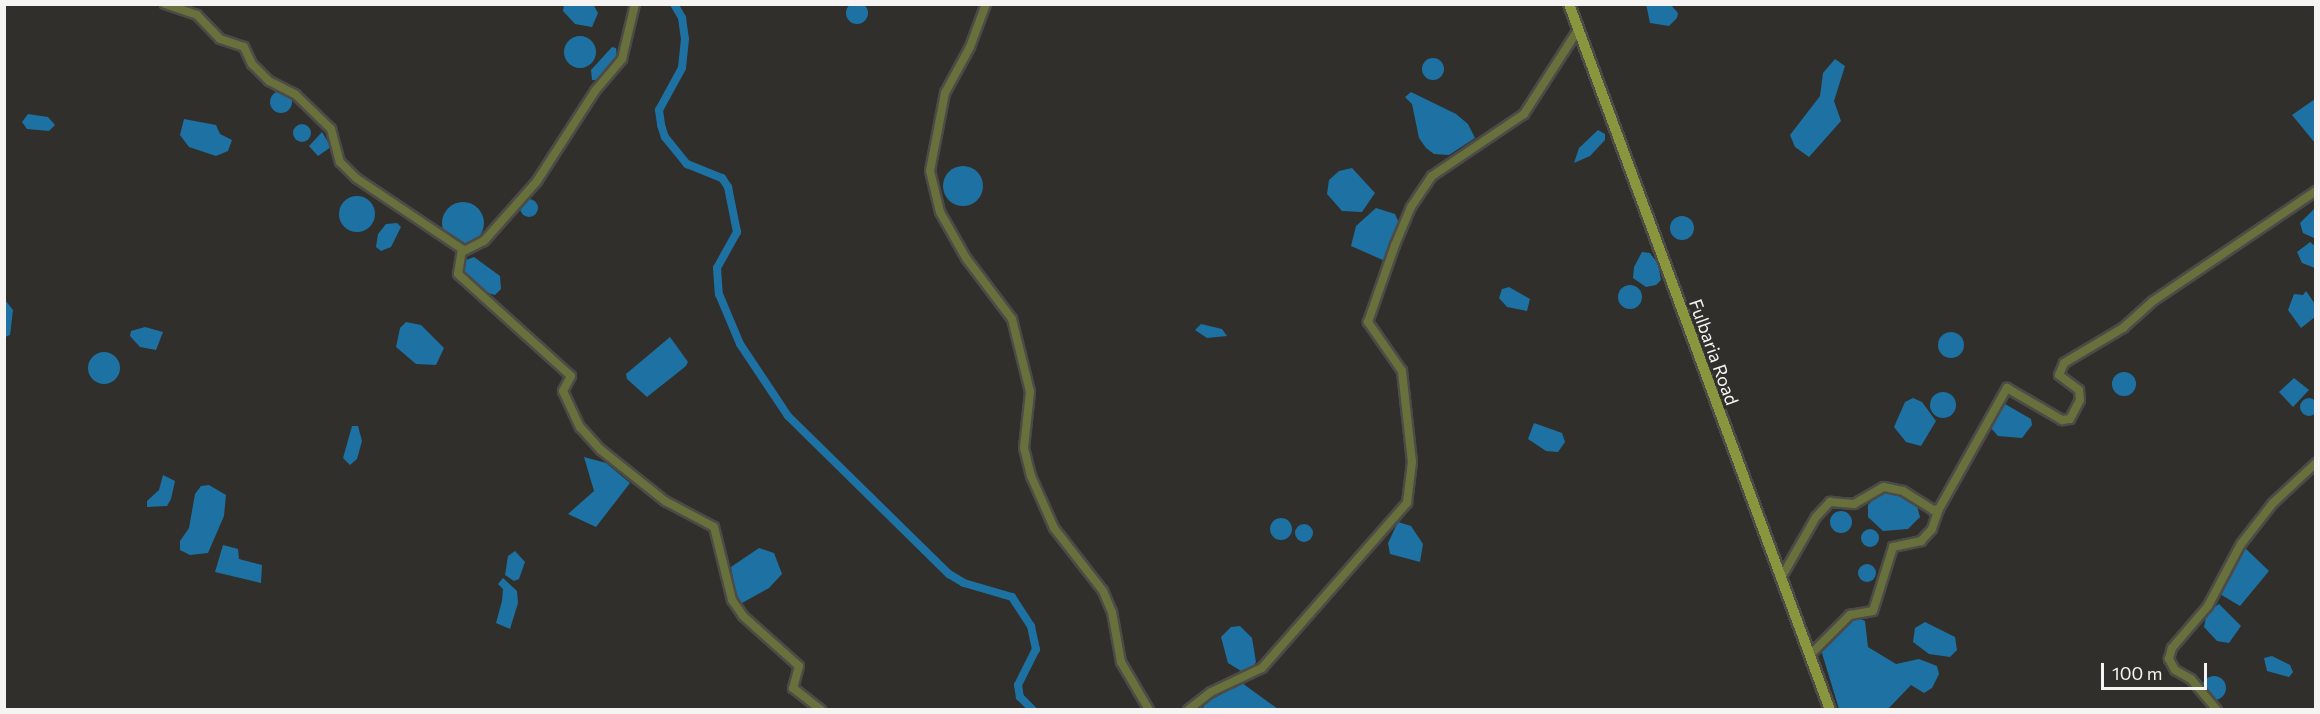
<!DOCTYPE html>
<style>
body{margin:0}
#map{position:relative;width:2320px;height:714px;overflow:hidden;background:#302f2b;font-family:Commissioner,sans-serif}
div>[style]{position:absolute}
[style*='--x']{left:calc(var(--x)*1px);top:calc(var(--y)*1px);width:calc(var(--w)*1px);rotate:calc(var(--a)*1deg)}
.water>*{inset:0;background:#1d72a3}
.round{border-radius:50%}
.canal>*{height:8px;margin:-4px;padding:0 4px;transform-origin:4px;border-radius:4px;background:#1d72a3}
.roads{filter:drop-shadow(2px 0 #4c4b47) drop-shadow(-2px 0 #4c4b47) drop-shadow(0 2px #4c4b47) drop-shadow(0 -2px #4c4b47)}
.street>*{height:8px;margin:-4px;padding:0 4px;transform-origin:4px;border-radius:4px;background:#68713c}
.secondary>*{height:10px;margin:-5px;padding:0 5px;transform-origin:5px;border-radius:5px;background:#89963d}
span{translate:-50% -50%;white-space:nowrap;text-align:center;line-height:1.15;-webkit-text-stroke:6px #302f2b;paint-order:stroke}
.street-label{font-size:18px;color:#f5f4f2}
.frame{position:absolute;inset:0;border:6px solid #f5f4f2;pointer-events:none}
.scale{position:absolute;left:2101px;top:663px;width:106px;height:27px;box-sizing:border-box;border:3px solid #f5f4f2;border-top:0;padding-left:8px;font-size:18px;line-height:21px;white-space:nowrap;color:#f5f4f2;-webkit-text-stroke:4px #302f2b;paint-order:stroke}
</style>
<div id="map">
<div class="water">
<i class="round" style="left:846px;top:2px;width:22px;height:22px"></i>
<i style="clip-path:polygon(593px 4px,598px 13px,592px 27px,575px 24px,563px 11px,564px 5px)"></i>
<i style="clip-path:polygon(1646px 4px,1671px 5px,1678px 13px,1677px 18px,1669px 26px,1650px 23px)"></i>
<i class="round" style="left:564px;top:36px;width:32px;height:32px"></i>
<i style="clip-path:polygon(612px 47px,616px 48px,617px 58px,598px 80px,592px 80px,591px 70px)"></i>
<i class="round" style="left:1422px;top:58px;width:22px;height:22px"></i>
<i style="clip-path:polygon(1835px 59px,1845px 66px,1834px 101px,1841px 121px,1809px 157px,1795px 147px,1790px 135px,1820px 96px,1823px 73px)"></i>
<i class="round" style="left:270px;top:91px;width:22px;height:22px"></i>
<i style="clip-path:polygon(1411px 92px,1456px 114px,1468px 124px,1475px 138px,1449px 155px,1434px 154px,1426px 148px,1419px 138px,1412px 104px,1405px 97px)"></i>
<i style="clip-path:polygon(2315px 99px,2315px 143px,2292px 115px)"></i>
<i style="clip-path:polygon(28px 114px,48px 117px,55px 125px,49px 131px,27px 129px,22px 122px)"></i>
<i style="clip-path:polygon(184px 119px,216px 125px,220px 134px,232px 140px,228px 151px,216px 156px,189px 147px,180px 135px)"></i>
<i class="round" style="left:293px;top:124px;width:18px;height:18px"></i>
<i style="clip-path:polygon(1598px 130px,1605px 134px,1605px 140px,1590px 156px,1574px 163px,1579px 148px)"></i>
<i style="clip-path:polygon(322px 132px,331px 147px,318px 156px,309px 146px)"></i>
<i class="round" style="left:943px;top:166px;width:40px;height:40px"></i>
<i style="clip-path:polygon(1352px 168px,1375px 193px,1362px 212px,1342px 211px,1327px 194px,1329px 180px,1339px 171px)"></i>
<i class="round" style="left:339px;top:196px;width:36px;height:36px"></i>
<i class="round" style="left:520px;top:199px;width:18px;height:18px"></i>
<i class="round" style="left:442px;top:202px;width:42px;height:42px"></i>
<i style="clip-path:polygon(1376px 208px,1395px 214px,1399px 223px,1385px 261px,1351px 246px,1356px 226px)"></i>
<i style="clip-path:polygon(2315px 208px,2316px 238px,2314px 238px,2303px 233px,2300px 223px)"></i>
<i class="round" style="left:1670px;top:216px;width:24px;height:24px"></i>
<i style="clip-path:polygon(397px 223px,401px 227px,391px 247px,381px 251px,376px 247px,378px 234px,386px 224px)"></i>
<i style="clip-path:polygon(2310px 242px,2315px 246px,2315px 268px,2302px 263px,2297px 252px)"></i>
<i style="clip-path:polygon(1642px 252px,1650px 253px,1658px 264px,1661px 280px,1656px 285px,1646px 287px,1633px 278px,1634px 267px)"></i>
<i style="clip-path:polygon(474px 257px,500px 276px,501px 289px,495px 295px,481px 291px,462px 271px,463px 261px)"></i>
<i class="round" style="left:1618px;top:285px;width:24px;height:24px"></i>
<i style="clip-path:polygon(1509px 287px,1530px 299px,1527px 311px,1507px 307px,1499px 298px,1502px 289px)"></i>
<i style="clip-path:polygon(2306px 291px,2315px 304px,2315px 317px,2301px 328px,2288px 310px,2294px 294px,2303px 295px)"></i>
<i style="clip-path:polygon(5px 300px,13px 310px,10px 335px,5px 337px)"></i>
<i style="clip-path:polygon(406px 322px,421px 325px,444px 348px,436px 365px,416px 364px,396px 347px,400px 328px)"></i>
<i style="clip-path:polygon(1201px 324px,1222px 329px,1227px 336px,1207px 338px,1195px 330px)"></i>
<i style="clip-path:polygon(145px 327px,163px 332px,156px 350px,140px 347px,130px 336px,131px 331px)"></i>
<i class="round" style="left:1938px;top:332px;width:26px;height:26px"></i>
<i style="clip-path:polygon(670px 337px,688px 362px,686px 366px,647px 397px,627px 379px,626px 374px)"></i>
<i class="round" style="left:88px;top:352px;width:32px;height:32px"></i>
<i class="round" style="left:2112px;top:372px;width:24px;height:24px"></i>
<i style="clip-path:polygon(2294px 378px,2309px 390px,2293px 407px,2279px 392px)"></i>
<i class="round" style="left:1930px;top:392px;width:26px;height:26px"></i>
<i style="clip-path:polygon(1913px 398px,1922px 402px,1936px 421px,1921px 446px,1906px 442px,1894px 427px,1905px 402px)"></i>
<i class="round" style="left:2300px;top:398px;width:18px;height:18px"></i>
<i style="clip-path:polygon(2005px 404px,2031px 419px,2032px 425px,2022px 438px,1998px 436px,1990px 427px,1997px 408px)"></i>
<i style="clip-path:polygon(1534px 423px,1562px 433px,1565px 442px,1558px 452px,1546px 451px,1528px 439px)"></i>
<i style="clip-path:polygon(352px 426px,358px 426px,362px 441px,357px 459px,350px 465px,343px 458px)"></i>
<i style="clip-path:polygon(584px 457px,606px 463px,630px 483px,596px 527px,568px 514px,594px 491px)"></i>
<i style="clip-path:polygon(163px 475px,175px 481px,171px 499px,167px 506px,147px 507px,147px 501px,159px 490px)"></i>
<i style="clip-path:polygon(209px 485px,226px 495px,224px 516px,208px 553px,190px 555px,180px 550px,180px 541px,189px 528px,195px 494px,201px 486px)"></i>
<i style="clip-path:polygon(1895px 492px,1917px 506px,1920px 517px,1908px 529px,1883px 531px,1868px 517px,1868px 505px,1880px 493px)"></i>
<i class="round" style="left:1830px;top:511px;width:22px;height:22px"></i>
<i class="round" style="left:1270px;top:518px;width:22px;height:22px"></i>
<i style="clip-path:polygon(1398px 522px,1411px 526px,1423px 544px,1420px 562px,1390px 554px,1388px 543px)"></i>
<i class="round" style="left:1295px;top:524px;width:18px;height:18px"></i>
<i class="round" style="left:1861px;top:529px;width:18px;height:18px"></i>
<i style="clip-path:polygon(223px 545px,238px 549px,239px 559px,262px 565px,261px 583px,215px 572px)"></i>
<i style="clip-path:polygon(2243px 546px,2269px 571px,2240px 606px,2220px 594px)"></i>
<i style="clip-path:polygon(759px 548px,774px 553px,782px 574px,769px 588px,742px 603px,736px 596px,731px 567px)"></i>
<i style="clip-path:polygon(515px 551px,525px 562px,519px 579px,514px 581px,505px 575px,508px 556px)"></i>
<i class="round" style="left:1858px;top:564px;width:18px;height:18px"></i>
<i style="clip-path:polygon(503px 578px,517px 591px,518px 603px,510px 629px,496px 623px,502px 601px,503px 589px,498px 584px)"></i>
<i style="clip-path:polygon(2219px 604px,2241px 626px,2229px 643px,2217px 641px,2204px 627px,2207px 612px)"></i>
<i style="clip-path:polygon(1854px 616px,1865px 621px,1868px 647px,1896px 664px,1919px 659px,1937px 666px,1939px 674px,1932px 688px,1924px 693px,1911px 685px,1888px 709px,1839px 709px,1821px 650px)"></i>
<i style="clip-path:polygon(1925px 622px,1955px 637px,1957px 650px,1950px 657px,1929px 654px,1913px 642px,1915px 628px)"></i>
<i style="clip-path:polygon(1240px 626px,1252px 638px,1256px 662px,1251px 669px,1241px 671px,1228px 663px,1221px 637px,1231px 627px)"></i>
<i style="clip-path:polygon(2272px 656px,2290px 665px,2293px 672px,2289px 677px,2267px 671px,2264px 658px)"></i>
<i class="round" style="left:2202px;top:676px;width:24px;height:24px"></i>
<i style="clip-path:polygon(1242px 683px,1278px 709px,1202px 709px,1207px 702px)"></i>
</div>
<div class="canal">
<i style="--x:674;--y:4;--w:16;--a:60"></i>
<i style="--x:682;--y:18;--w:21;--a:82"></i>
<i style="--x:685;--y:39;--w:29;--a:96"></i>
<i style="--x:682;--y:68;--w:48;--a:118.7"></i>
<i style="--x:659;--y:110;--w:15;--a:82"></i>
<i style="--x:661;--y:125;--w:13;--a:72"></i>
<i style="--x:665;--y:137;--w:35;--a:51"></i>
<i style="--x:687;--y:164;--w:38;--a:22"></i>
<i style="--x:722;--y:178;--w:11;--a:56"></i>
<i style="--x:728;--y:187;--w:46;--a:78.7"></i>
<i style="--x:737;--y:232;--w:41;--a:119.1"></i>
<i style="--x:717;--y:268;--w:26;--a:86"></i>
<i style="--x:719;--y:294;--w:54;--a:67.2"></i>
<i style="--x:740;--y:344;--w:87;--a:56.3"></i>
<i style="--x:788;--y:416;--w:226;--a:44.5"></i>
<i style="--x:949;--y:574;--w:17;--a:31"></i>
<i style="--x:964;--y:583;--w:50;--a:16.3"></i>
<i style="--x:1012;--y:597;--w:35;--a:57"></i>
<i style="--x:1031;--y:626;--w:24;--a:78"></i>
<i style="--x:1036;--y:649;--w:40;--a:116.6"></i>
<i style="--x:1018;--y:685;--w:12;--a:81"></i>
<i style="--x:1020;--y:697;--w:18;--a:45"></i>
</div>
<div class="roads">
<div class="street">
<i style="--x:165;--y:4;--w:34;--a:19"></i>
<i style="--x:197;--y:15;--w:33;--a:46"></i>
<i style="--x:220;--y:39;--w:25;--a:18"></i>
<i style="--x:244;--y:47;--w:19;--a:65"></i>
<i style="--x:252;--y:64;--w:24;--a:45"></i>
<i style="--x:269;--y:81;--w:30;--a:27"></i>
<i style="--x:296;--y:95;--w:49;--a:44.2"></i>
<i style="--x:331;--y:129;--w:34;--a:75"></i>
<i style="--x:340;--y:162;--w:23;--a:45"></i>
<i style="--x:356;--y:178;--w:128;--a:33.8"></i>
<i style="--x:462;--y:249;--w:25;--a:99"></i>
<i style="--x:458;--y:274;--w:152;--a:42.1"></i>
<i style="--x:571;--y:376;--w:17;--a:118"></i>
<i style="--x:563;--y:391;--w:40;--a:65"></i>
<i style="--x:580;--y:427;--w:31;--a:48"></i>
<i style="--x:601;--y:450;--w:82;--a:38.6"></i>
<i style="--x:665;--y:501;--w:55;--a:28"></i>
<i style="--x:714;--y:527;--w:75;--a:76.1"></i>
<i style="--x:732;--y:600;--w:19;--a:55"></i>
<i style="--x:743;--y:616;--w:75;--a:41.8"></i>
<i style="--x:799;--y:666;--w:23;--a:105"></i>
<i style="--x:793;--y:688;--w:36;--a:38"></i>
<i style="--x:986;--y:4;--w:46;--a:110.4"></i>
<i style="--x:970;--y:47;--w:52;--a:118.5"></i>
<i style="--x:945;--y:93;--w:79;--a:100.9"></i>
<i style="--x:930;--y:171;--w:42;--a:76.3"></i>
<i style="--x:940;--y:212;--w:53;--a:60.5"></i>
<i style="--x:966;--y:258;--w:76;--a:53"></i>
<i style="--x:1012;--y:319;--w:75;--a:76.1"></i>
<i style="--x:1030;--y:392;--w:56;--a:96.1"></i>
<i style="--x:1024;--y:448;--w:29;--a:76"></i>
<i style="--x:1031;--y:476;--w:57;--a:66.1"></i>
<i style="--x:1054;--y:528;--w:80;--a:52.1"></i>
<i style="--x:1103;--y:591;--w:23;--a:67"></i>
<i style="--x:1112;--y:612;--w:51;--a:79.8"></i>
<i style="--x:1121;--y:662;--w:56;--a:59.7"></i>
<i style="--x:462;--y:252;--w:25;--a:-27"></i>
<i style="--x:484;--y:241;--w:80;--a:-48.5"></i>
<i style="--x:537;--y:181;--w:107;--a:-57.2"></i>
<i style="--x:595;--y:91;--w:42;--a:-49.8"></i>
<i style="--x:622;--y:59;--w:57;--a:-76.7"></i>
<i style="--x:1781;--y:578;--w:70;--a:-60.2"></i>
<i style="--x:1816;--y:517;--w:21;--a:-47"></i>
<i style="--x:1830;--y:502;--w:24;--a:5"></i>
<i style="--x:1854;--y:504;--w:34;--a:-30"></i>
<i style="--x:1884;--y:487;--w:19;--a:12"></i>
<i style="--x:1903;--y:491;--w:36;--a:32"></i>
<i style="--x:1933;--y:510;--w:6;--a:-9"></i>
<i style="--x:1939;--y:509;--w:139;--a:-60.7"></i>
<i style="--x:2007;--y:388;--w:64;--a:30.2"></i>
<i style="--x:2062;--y:420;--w:8;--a:-7"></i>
<i style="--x:2070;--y:419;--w:21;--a:-62"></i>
<i style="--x:2080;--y:400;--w:10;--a:-96"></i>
<i style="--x:2079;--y:390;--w:25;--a:-143"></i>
<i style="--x:2059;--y:375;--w:13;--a:-67"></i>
<i style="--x:2064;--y:363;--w:69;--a:-30.7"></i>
<i style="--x:2123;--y:328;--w:40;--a:-42"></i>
<i style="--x:2153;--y:301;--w:197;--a:-34"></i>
<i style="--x:1810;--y:655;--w:57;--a:-45"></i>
<i style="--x:1850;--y:615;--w:23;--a:-10"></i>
<i style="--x:1873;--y:611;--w:67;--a:-72.6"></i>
<i style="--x:1893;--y:547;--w:29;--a:-12"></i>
<i style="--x:1921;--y:541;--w:16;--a:-47"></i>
<i style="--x:1932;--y:529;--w:21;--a:-71"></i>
<i style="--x:1188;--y:710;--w:29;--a:-38"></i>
<i style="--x:1211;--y:692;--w:56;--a:-25.2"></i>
<i style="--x:1262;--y:668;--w:220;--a:-48.7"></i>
<i style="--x:1407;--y:503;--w:41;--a:-83"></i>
<i style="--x:1412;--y:462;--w:92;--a:-96.3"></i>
<i style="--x:1402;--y:371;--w:60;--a:-124.8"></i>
<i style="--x:1368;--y:322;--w:82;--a:-70.7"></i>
<i style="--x:1395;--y:245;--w:41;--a:-67.2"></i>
<i style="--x:1411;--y:207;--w:37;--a:-56"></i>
<i style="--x:1432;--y:176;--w:111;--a:-34"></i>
<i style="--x:1524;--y:114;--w:100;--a:-57.3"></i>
<i style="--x:2217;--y:710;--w:40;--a:-130"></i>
<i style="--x:2191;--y:679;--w:18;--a:-151"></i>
<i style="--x:2175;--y:670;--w:13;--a:-119"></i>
<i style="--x:2169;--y:659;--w:11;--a:-75"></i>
<i style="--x:2172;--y:648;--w:55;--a:-49.4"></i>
<i style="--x:2208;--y:606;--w:70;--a:-62"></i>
<i style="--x:2241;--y:544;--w:52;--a:-52"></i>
<i style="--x:2273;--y:503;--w:59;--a:-42.9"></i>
</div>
<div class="secondary">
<i style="--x:1569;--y:4;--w:753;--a:69.71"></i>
</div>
</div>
<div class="street-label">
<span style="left:1714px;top:352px;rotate:70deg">Fulbaria Road</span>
</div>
<div class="frame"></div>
<div class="scale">100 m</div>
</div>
